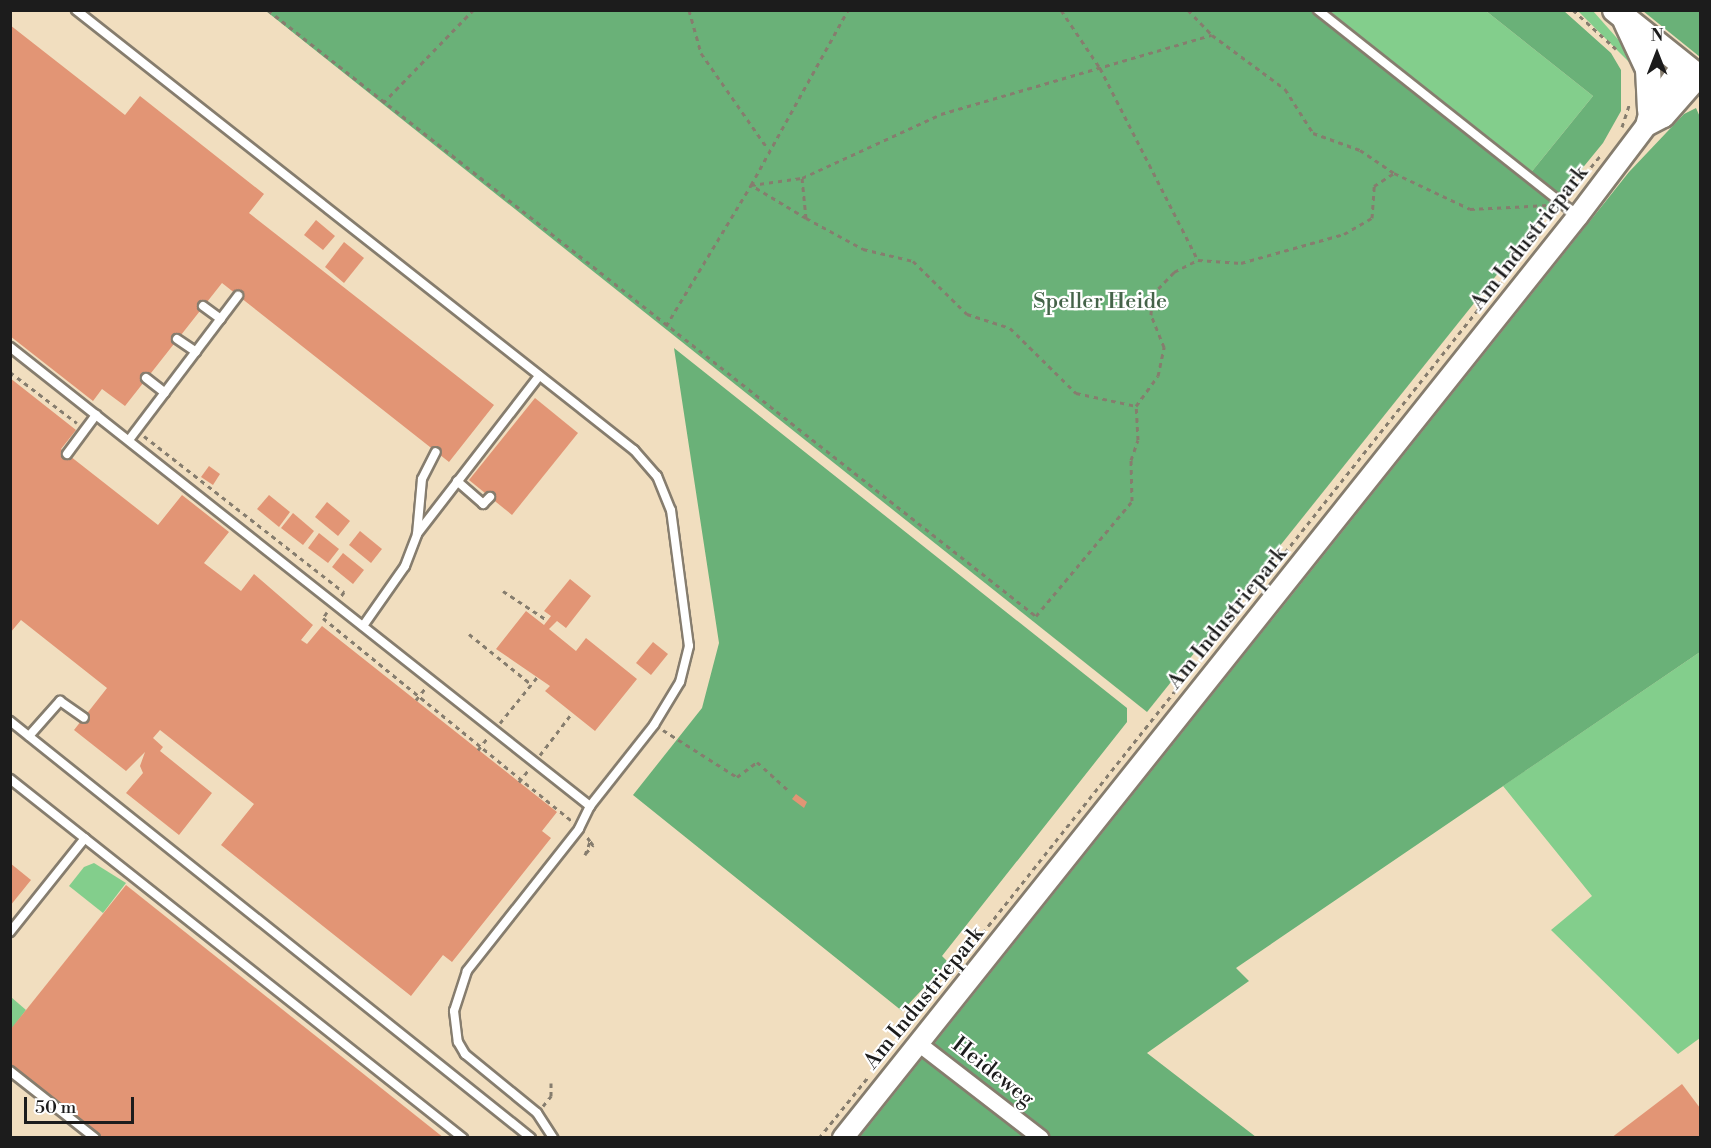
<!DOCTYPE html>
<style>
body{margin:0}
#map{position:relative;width:1711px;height:1148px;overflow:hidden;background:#f1debf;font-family:"Libre Bodoni",serif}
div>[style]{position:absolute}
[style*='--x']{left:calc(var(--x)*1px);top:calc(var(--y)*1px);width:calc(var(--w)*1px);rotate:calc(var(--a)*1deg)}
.green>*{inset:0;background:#83ce8c}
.forest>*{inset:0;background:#6ab178}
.building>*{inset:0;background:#e29575}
.path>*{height:3px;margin-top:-1.5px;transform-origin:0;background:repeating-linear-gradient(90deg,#867d6e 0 4.5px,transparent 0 9px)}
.roads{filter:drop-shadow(2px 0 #867d6e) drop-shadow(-2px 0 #867d6e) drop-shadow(0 2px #867d6e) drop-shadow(0 -2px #867d6e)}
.service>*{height:8px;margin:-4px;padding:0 4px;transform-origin:4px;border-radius:4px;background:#fff}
.minor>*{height:15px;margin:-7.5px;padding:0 7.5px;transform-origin:7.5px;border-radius:7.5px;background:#fff}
.tertiary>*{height:20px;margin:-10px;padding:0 10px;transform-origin:10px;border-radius:10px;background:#fff}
.primary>*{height:24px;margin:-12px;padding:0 12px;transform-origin:12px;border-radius:12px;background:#fff}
span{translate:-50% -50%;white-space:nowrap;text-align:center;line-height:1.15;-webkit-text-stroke:4.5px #fff;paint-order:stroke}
.street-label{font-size:22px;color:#1c1c1c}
.park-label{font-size:22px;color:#456349}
.frame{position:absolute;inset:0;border:12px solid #1c1c1c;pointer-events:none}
.north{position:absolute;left:1627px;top:24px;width:60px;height:60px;-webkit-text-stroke:4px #fff;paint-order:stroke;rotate:0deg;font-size:16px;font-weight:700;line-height:24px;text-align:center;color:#1c1c1c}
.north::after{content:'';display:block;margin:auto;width:21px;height:27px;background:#1c1c1c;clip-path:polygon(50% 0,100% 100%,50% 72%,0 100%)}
.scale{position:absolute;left:24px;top:1097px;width:110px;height:27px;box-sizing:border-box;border:3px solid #1c1c1c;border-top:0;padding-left:8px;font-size:18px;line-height:21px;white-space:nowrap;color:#1c1c1c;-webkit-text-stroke:4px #fff;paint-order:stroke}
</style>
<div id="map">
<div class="green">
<i style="clip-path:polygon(1322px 11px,1486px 11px,1593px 96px,1529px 175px)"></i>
<i style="clip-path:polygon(1578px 11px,1593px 11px,1624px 46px,1634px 67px)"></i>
<i style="clip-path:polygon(1700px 652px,1700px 1038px,1678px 1054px,1551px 930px,1592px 896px,1503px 786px)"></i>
<i style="clip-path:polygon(94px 863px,126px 883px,103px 913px,69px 886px,84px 867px)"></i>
<i style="clip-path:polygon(11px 997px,26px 1010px,11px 1030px)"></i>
</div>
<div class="forest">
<i style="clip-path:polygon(266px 11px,1313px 11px,1555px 202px,1147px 712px)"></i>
<i style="clip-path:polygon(1486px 11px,1564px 11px,1611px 53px,1621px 70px,1621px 111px,1603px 143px,1558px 198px,1529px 175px,1593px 96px)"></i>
<i style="clip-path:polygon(1643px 11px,1700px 11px,1700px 57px)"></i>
<i style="clip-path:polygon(1696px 108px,1700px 117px,1700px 652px,1236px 968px,1249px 981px,1147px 1053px,1256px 1137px,859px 1138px,1629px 172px,1684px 114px)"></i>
<i style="clip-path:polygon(674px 348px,1127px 708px,1127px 722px,942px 956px,948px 962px,902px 1011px,633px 795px,702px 708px,719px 643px)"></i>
</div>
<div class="building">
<i style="clip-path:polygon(10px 25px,125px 115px,140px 96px,264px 194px,249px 213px,494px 405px,449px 462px,222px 283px,125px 406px,102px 389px,93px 401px,10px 336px)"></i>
<i style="clip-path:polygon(316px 220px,335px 236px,323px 250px,304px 235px)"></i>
<i style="clip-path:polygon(344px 242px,364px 258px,344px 283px,325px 267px)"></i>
<i style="clip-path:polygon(10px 378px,76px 430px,61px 449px,158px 525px,182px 495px,229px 532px,204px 563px,241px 591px,254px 574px,313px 625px,301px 640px,307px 644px,322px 626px,557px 812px,542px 831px,551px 838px,520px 877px,452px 962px,443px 955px,411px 996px,221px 845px,254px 804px,160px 730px,153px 738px,163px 747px,160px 751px,212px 793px,179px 835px,126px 793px,143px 773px,140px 766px,145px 752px,126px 771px,74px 730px,107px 688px,21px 620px,10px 633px)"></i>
<i style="clip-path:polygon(535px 398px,578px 433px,512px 515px,469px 480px)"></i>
<i style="clip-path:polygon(209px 466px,220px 474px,213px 485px,201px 477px)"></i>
<i style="clip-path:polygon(269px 495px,290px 512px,279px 527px,257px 509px)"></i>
<i style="clip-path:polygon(327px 502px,350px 521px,338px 536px,315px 517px)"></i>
<i style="clip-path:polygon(293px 513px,314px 531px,303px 545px,281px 528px)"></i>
<i style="clip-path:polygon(360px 531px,382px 549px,371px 563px,349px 545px)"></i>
<i style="clip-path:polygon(319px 533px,339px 549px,328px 563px,308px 548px)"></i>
<i style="clip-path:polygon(343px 553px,364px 570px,353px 584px,332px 567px)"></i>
<i style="clip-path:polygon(570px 579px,591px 596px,566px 628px,557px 621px,549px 629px,576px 651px,586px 638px,637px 679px,595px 731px,545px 691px,550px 686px,496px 649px,526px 611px,544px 625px,551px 616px,544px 611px)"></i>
<i style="clip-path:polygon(653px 642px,668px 654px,651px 675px,636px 663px)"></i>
<i style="clip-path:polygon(796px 794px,807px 802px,804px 808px,792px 799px)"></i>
<i style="clip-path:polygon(10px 863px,31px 880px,10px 906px)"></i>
<i style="clip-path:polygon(126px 885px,444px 1138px,102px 1138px,10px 1065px,10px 1030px)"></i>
<i style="clip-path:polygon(1682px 1084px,1700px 1108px,1700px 1138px,1611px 1138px)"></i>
</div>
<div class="path">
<i style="--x:268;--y:10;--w:978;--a:38.28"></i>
<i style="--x:1036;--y:616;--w:150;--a:-50.1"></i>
<i style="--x:1132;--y:501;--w:41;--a:-91.4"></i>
<i style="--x:1131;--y:460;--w:21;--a:-71"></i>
<i style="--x:1138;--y:440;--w:34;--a:-93"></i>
<i style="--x:1136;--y:406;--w:37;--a:-54"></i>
<i style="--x:1158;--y:376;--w:30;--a:-78"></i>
<i style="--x:1164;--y:347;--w:35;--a:-112"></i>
<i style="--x:1151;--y:315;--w:20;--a:-87"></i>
<i style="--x:1152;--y:295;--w:32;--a:-46"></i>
<i style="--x:1174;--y:272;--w:27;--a:-27"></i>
<i style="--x:689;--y:10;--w:45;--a:74.4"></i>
<i style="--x:701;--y:53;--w:117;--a:55.1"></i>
<i style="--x:1061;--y:10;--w:70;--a:56.1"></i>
<i style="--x:1100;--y:68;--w:216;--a:63"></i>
<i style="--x:1198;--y:260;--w:43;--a:4"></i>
<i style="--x:1241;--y:263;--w:107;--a:-15.7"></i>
<i style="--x:1344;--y:234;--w:32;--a:-30"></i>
<i style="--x:1372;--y:218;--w:32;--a:-86"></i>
<i style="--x:1374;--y:186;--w:24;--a:-33"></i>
<i style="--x:1394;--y:173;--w:84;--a:25.3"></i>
<i style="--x:1470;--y:209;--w:78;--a:-2.9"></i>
<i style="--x:1188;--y:10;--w:35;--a:46"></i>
<i style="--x:1212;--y:35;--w:91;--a:36.5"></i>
<i style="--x:1285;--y:89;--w:52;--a:57.5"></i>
<i style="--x:1313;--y:133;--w:50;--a:19.9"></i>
<i style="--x:1360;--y:150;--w:41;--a:34.1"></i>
<i style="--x:1573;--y:10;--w:58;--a:42.2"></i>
<i style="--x:383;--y:103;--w:129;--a:-45.9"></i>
<i style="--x:1622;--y:127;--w:26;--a:-72"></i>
<i style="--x:802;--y:178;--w:40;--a:84.3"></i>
<i style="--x:806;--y:218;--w:65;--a:28.5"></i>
<i style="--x:863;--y:249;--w:51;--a:13.5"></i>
<i style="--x:913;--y:261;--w:76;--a:44.5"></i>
<i style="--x:967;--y:314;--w:45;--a:18"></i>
<i style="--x:1010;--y:328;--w:93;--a:44.6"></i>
<i style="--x:1076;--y:393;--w:61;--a:12.2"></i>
<i style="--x:1568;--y:195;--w:50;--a:-50.6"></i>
<i style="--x:806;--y:218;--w:64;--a:-149"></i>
<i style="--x:751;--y:185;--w:200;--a:-61"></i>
<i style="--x:666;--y:326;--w:165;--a:-58.9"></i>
<i style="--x:751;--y:185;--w:51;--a:-7.8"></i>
<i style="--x:802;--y:178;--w:153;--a:-24.7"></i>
<i style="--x:941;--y:114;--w:282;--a:-16.3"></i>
<i style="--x:10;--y:372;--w:84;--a:37.3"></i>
<i style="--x:144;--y:436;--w:254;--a:38"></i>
<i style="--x:344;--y:592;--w:5;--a:127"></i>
<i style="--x:503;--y:591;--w:53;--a:33.4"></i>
<i style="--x:327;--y:612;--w:7;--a:124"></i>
<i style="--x:323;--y:618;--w:321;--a:39.2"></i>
<i style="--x:469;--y:634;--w:80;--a:38.9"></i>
<i style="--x:416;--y:700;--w:16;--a:-52"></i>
<i style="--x:500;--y:723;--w:60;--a:-51"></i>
<i style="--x:663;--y:730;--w:88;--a:32.4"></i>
<i style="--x:737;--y:777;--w:25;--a:-37"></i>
<i style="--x:757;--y:762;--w:43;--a:42.2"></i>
<i style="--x:478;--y:750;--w:16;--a:-52"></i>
<i style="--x:540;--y:755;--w:53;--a:-52.7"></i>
<i style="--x:519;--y:782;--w:16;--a:-52"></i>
<i style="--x:586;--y:853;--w:11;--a:-49"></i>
<i style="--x:593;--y:845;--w:5;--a:-127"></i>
<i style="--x:585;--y:855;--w:15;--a:-70"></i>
<i style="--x:590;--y:841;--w:5;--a:-127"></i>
<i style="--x:977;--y:940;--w:932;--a:-51.53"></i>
<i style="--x:543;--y:1106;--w:13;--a:-51"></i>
<i style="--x:551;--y:1096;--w:13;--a:-90"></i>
<i style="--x:819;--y:1138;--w:78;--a:-51.2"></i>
</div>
<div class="roads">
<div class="service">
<i style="--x:76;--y:10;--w:711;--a:38.26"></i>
<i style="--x:634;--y:450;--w:35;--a:49"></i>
<i style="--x:657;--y:476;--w:37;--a:68"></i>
<i style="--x:671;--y:510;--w:137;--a:82.5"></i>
<i style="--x:689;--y:646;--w:37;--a:104"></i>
<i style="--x:680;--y:682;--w:50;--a:121.2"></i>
<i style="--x:654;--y:725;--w:103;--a:128.3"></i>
<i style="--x:1318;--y:10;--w:330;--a:38.4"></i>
<i style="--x:203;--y:306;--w:22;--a:36"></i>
<i style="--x:177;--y:339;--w:23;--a:34"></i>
<i style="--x:10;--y:347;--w:740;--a:38.36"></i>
<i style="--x:590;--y:806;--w:25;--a:116"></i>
<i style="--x:579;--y:829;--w:181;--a:128.3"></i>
<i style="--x:467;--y:971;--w:42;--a:108"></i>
<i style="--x:454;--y:1011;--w:31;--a:83"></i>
<i style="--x:458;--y:1042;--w:14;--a:60"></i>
<i style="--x:465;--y:1054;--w:93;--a:39.3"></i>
<i style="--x:537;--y:1113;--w:30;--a:57"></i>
<i style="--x:146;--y:378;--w:24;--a:38"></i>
<i style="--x:129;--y:440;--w:181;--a:-52.9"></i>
<i style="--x:67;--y:454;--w:49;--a:-53.4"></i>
<i style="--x:457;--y:481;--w:35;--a:41"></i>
<i style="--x:483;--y:504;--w:10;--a:-45"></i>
<i style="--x:417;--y:534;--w:55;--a:-84.8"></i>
<i style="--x:422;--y:479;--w:30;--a:-63"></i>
<i style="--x:363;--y:626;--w:73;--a:-55"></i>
<i style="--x:405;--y:566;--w:34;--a:-69"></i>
<i style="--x:417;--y:534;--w:200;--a:-52.3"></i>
<i style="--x:10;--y:721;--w:667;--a:38.67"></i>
<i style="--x:29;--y:736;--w:47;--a:-48.5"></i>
<i style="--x:60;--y:701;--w:29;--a:35"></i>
<i style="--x:10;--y:779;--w:578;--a:38.4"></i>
<i style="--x:10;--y:932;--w:120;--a:-51.4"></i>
<i style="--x:10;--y:1071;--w:108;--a:38.2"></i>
</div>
<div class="minor">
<i style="--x:918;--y:1043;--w:155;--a:37.7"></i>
</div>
<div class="tertiary">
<i style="--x:1646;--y:126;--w:20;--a:-27"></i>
<i style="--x:1664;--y:117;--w:53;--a:-48.8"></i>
<i style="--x:843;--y:1138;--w:1179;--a:-51.44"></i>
<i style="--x:1578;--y:216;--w:113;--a:-52.9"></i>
<i style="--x:1646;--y:126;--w:16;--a:-76"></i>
<i style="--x:1650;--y:110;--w:57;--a:-54.3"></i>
</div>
<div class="primary">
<i style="--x:1615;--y:10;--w:109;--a:38.7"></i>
<i style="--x:1626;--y:22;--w:52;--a:64.9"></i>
<i style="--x:1648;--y:69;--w:41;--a:87.2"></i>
</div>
</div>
<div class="street-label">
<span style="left:1529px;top:238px;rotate:-52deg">Am Industriepark</span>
<span style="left:1227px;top:618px;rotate:-51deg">Am Industriepark</span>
<span style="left:924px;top:998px;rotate:-51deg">Am Industriepark</span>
<span style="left:993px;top:1072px;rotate:38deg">Heideweg</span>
</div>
<div class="park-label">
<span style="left:1100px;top:302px">Speller Heide</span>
</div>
<div class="frame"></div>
<div class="north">N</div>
<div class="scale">50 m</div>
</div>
